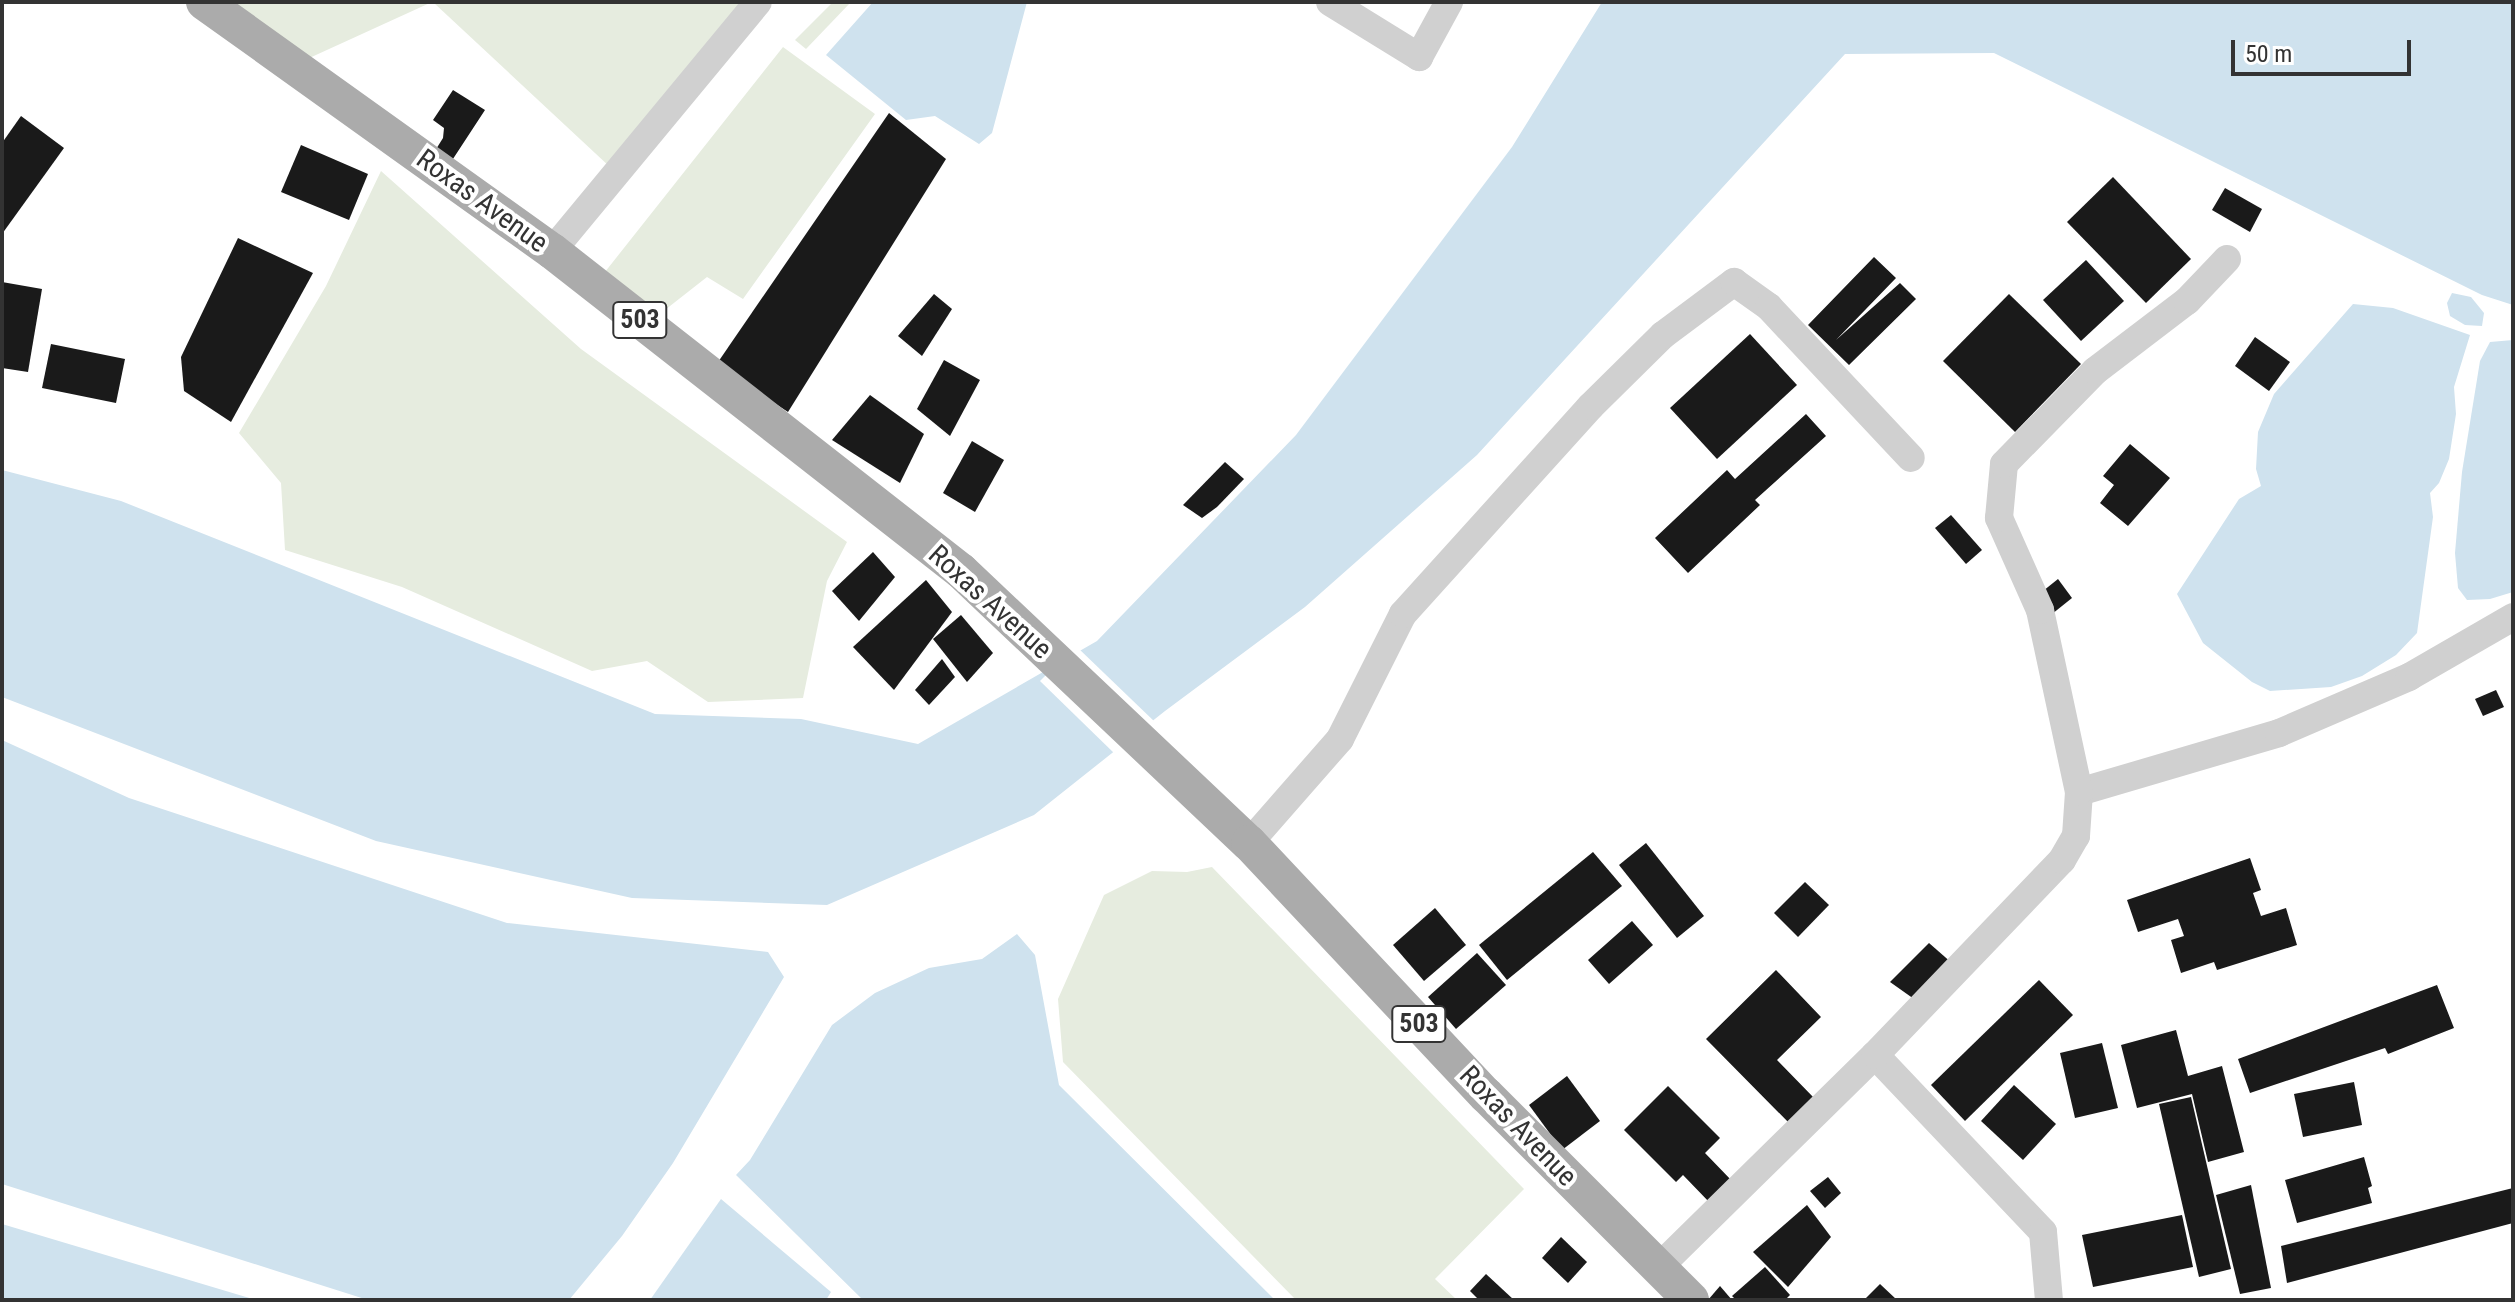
<!DOCTYPE html>
<style>
body{margin:0}
#map{position:relative;width:2515px;height:1302px;overflow:hidden;background:#fff;font-family:"Roboto Condensed",sans-serif}
div>[style]{position:absolute}
[style*='--x']{left:calc(var(--x)*1px);top:calc(var(--y)*1px);width:calc(var(--w)*1px);rotate:calc(var(--a)*1deg)}
.green>*{inset:0;background:#e6ecdf}
.water>*{inset:0;background:#cfe2ee}
.pier>*{inset:0;background:#fff}
.building>*{inset:0;background:#1a1a1a}
.minor>*{height:28px;margin:-14px;padding:0 14px;transform-origin:14px;border-radius:14px;background:#d0d0d0}
.major>*{height:36px;margin:-18px;padding:0 18px;transform-origin:18px;border-radius:18px;background:#ababab}
span{translate:-50% -50%;white-space:nowrap;text-align:center;line-height:1.15;-webkit-text-stroke:8px #fff;paint-order:stroke}
.shield-label span{padding:2px 6px;background:#fff;border:2px solid;border-radius:6px;-webkit-text-stroke-width:0}
.shield-label{font-size:26px;color:#333;font-weight:700}
.street-label{font-size:28px;color:#333}
.frame{position:absolute;inset:0;border:4px solid #333;pointer-events:none}
.scale{position:absolute;left:2231px;top:40px;width:180px;height:36px;box-sizing:border-box;border:4px solid #333;border-top:0;padding-left:10px;font-size:24px;line-height:28px;white-space:nowrap;color:#333;-webkit-text-stroke:6px #fff;paint-order:stroke}
</style>
<div id="map">
<div class="green">
<i style="clip-path:polygon(228px 2px,432px 2px,305px 60px)"></i>
<i style="clip-path:polygon(437px 2px,746px 2px,610px 167px,434px 3px)"></i>
<i style="clip-path:polygon(833px 2px,851px 2px,806px 49px,795px 40px)"></i>
<i style="clip-path:polygon(783px 47px,875px 114px,743px 299px,707px 277px,656px 317px,601px 277px)"></i>
<i style="clip-path:polygon(381px 171px,581px 349px,847px 542px,827px 581px,803px 698px,708px 702px,647px 661px,592px 671px,402px 587px,285px 550px,281px 483px,239px 433px,326px 286px)"></i>
<i style="clip-path:polygon(1212px 867px,1524px 1189px,1435px 1279px,1457px 1300px,1296px 1300px,1063px 1062px,1058px 999px,1104px 895px,1152px 871px,1187px 872px)"></i>
</div>
<div class="water">
<i style="clip-path:polygon(873px 2px,1027px 2px,992px 133px,979px 144px,935px 116px,906px 120px,826px 55px)"></i>
<i style="clip-path:polygon(1602px 2px,2513px 2px,2513px 305px,2482px 295px,1994px 53px,1845px 54px,1477px 455px,1305px 607px,1165px 711px,1034px 815px,827px 905px,632px 898px,376px 841px,2px 697px,2px 470px,121px 501px,655px 714px,801px 719px,918px 744px,1097px 641px,1296px 435px,1512px 147px)"></i>
<i style="clip-path:polygon(2452px 293px,2471px 297px,2484px 313px,2482px 326px,2465px 325px,2450px 316px,2447px 303px)"></i>
<i style="clip-path:polygon(2353px 304px,2393px 308px,2470px 335px,2454px 387px,2456px 414px,2449px 459px,2439px 483px,2430px 493px,2433px 517px,2417px 633px,2396px 655px,2362px 676px,2331px 687px,2270px 691px,2252px 682px,2203px 643px,2177px 594px,2239px 499px,2261px 486px,2256px 469px,2258px 432px,2274px 394px)"></i>
<i style="clip-path:polygon(2513px 340px,2513px 592px,2490px 599px,2467px 600px,2458px 588px,2455px 553px,2462px 472px,2480px 361px,2490px 342px)"></i>
<i style="clip-path:polygon(2px 740px,129px 798px,507px 923px,768px 952px,784px 977px,673px 1163px,622px 1236px,569px 1300px,368px 1300px,2px 1184px)"></i>
<i style="clip-path:polygon(1017px 934px,1035px 955px,1059px 1085px,1275px 1300px,863px 1300px,736px 1175px,750px 1160px,832px 1025px,875px 993px,929px 968px,982px 959px)"></i>
<i style="clip-path:polygon(721px 1199px,831px 1292px,826px 1300px,650px 1300px)"></i>
<i style="clip-path:polygon(2px 1224px,256px 1300px,2px 1300px)"></i>
</div>
<div class="pier">
<i style="clip-path:polygon(1078px 648px,1156px 723px,1116px 755px,1040px 681px,1066px 655px)"></i>
</div>
<div class="building">
<i style="clip-path:polygon(453px 90px,485px 110px,449px 165px,433px 154px,443px 138px,444px 128px,433px 120px)"></i>
<i style="clip-path:polygon(889px 113px,946px 159px,788px 412px,716px 365px)"></i>
<i style="clip-path:polygon(21px 116px,64px 148px,2px 234px,2px 143px)"></i>
<i style="clip-path:polygon(301px 145px,368px 174px,349px 220px,281px 192px)"></i>
<i style="clip-path:polygon(2113px 177px,2191px 259px,2146px 303px,2067px 222px)"></i>
<i style="clip-path:polygon(2225px 188px,2262px 209px,2250px 232px,2212px 210px)"></i>
<i style="clip-path:polygon(238px 238px,313px 273px,231px 422px,184px 391px,181px 357px)"></i>
<i style="clip-path:polygon(1874px 257px,1896px 278px,1836px 340px,1900px 283px,1916px 299px,1849px 365px,1808px 325px)"></i>
<i style="clip-path:polygon(2086px 260px,2124px 301px,2081px 341px,2043px 300px)"></i>
<i style="clip-path:polygon(2px 282px,42px 289px,28px 372px,2px 368px)"></i>
<i style="clip-path:polygon(934px 294px,952px 309px,922px 356px,898px 336px)"></i>
<i style="clip-path:polygon(2009px 294px,2081px 364px,2015px 432px,1943px 361px)"></i>
<i style="clip-path:polygon(1750px 334px,1797px 385px,1717px 459px,1670px 408px)"></i>
<i style="clip-path:polygon(2255px 337px,2290px 362px,2269px 391px,2235px 366px)"></i>
<i style="clip-path:polygon(51px 344px,125px 359px,116px 403px,42px 388px)"></i>
<i style="clip-path:polygon(944px 360px,980px 380px,950px 436px,917px 409px)"></i>
<i style="clip-path:polygon(870px 395px,924px 434px,900px 483px,832px 440px)"></i>
<i style="clip-path:polygon(1806px 414px,1826px 436px,1755px 500px,1760px 505px,1688px 573px,1655px 538px,1727px 470px,1735px 479px)"></i>
<i style="clip-path:polygon(972px 441px,1004px 460px,975px 512px,943px 493px)"></i>
<i style="clip-path:polygon(2130px 444px,2170px 478px,2128px 526px,2100px 503px,2114px 485px,2103px 476px)"></i>
<i style="clip-path:polygon(1225px 462px,1244px 479px,1217px 507px,1202px 518px,1183px 505px)"></i>
<i style="clip-path:polygon(1951px 515px,1982px 550px,1966px 564px,1935px 528px)"></i>
<i style="clip-path:polygon(873px 552px,895px 577px,859px 621px,832px 591px)"></i>
<i style="clip-path:polygon(2058px 579px,2072px 598px,2052px 614px,2038px 595px)"></i>
<i style="clip-path:polygon(926px 580px,952px 612px,894px 690px,853px 647px)"></i>
<i style="clip-path:polygon(961px 615px,993px 653px,967px 682px,933px 639px)"></i>
<i style="clip-path:polygon(942px 659px,955px 677px,929px 705px,915px 690px)"></i>
<i style="clip-path:polygon(2496px 690px,2504px 707px,2483px 716px,2475px 699px)"></i>
<i style="clip-path:polygon(1646px 843px,1704px 916px,1677px 938px,1619px 865px)"></i>
<i style="clip-path:polygon(1593px 852px,1622px 886px,1507px 980px,1479px 945px)"></i>
<i style="clip-path:polygon(2250px 858px,2261px 890px,2253px 893px,2261px 916px,2286px 908px,2297px 945px,2217px 970px,2214px 962px,2181px 973px,2171px 940px,2184px 936px,2178px 919px,2138px 932px,2127px 900px)"></i>
<i style="clip-path:polygon(1805px 882px,1829px 905px,1798px 937px,1774px 913px)"></i>
<i style="clip-path:polygon(1435px 908px,1466px 945px,1424px 981px,1393px 945px)"></i>
<i style="clip-path:polygon(1632px 921px,1653px 945px,1609px 984px,1588px 960px)"></i>
<i style="clip-path:polygon(1929px 943px,1953px 964px,1914px 999px,1890px 982px)"></i>
<i style="clip-path:polygon(1477px 953px,1506px 985px,1456px 1029px,1428px 997px)"></i>
<i style="clip-path:polygon(1776px 970px,1821px 1017px,1777px 1060px,1815px 1099px,1790px 1124px,1706px 1039px)"></i>
<i style="clip-path:polygon(2039px 980px,2073px 1015px,1965px 1121px,1931px 1085px)"></i>
<i style="clip-path:polygon(2437px 985px,2454px 1028px,2388px 1054px,2385px 1048px,2250px 1093px,2238px 1059px)"></i>
<i style="clip-path:polygon(2176px 1030px,2188px 1076px,2222px 1066px,2244px 1152px,2208px 1162px,2192px 1094px,2137px 1108px,2121px 1045px)"></i>
<i style="clip-path:polygon(2102px 1043px,2118px 1108px,2075px 1118px,2060px 1053px)"></i>
<i style="clip-path:polygon(1567px 1076px,1600px 1121px,1562px 1150px,1529px 1105px)"></i>
<i style="clip-path:polygon(2354px 1082px,2362px 1125px,2303px 1137px,2294px 1094px)"></i>
<i style="clip-path:polygon(2014px 1085px,2056px 1124px,2023px 1160px,1981px 1121px)"></i>
<i style="clip-path:polygon(1668px 1086px,1720px 1138px,1705px 1153px,1733px 1182px,1711px 1204px,1683px 1175px,1676px 1182px,1624px 1130px)"></i>
<i style="clip-path:polygon(2191px 1097px,2231px 1269px,2199px 1277px,2159px 1104px)"></i>
<i style="clip-path:polygon(2364px 1157px,2372px 1186px,2368px 1188px,2372px 1203px,2297px 1223px,2285px 1180px)"></i>
<i style="clip-path:polygon(1828px 1177px,1841px 1193px,1825px 1208px,1810px 1191px)"></i>
<i style="clip-path:polygon(2251px 1185px,2271px 1288px,2240px 1294px,2216px 1195px)"></i>
<i style="clip-path:polygon(2513px 1188px,2513px 1223px,2287px 1283px,2281px 1246px)"></i>
<i style="clip-path:polygon(1807px 1205px,1831px 1237px,1788px 1287px,1753px 1252px)"></i>
<i style="clip-path:polygon(2182px 1215px,2193px 1267px,2093px 1287px,2082px 1235px)"></i>
<i style="clip-path:polygon(1561px 1237px,1587px 1262px,1568px 1283px,1542px 1258px)"></i>
<i style="clip-path:polygon(1765px 1267px,1790px 1295px,1785px 1300px,1736px 1300px,1732px 1296px)"></i>
<i style="clip-path:polygon(1486px 1274px,1514px 1300px,1479px 1300px,1470px 1291px)"></i>
<i style="clip-path:polygon(1880px 1284px,1897px 1300px,1864px 1300px)"></i>
<i style="clip-path:polygon(1720px 1286px,1732px 1300px,1708px 1300px)"></i>
</div>
<div class="minor">
<i style="--x:1330;--y:2;--w:105;--a:31.7"></i>
<i style="--x:1419;--y:57;--w:63;--a:-61.4"></i>
<i style="--x:552;--y:251;--w:323;--a:-50.4"></i>
<i style="--x:2079;--y:792;--w:209;--a:-16.4"></i>
<i style="--x:2279;--y:733;--w:142;--a:-23.3"></i>
<i style="--x:2409;--y:677;--w:120;--a:-30"></i>
<i style="--x:1249;--y:843;--w:138;--a:-48.8"></i>
<i style="--x:1340;--y:739;--w:140;--a:-63.3"></i>
<i style="--x:1403;--y:614;--w:280;--a:-47.9"></i>
<i style="--x:1591;--y:406;--w:101;--a:-44.6"></i>
<i style="--x:1663;--y:335;--w:89;--a:-36.7"></i>
<i style="--x:1734;--y:282;--w:43;--a:35.5"></i>
<i style="--x:1769;--y:307;--w:207;--a:46.8"></i>
<i style="--x:1875;--y:1055;--w:244;--a:46.5"></i>
<i style="--x:2043;--y:1232;--w:68;--a:85"></i>
<i style="--x:1658;--y:1268;--w:304;--a:-44.5"></i>
<i style="--x:1875;--y:1055;--w:270;--a:-46.2"></i>
<i style="--x:2062;--y:860;--w:28;--a:-60"></i>
<i style="--x:2076;--y:836;--w:44;--a:-86.1"></i>
<i style="--x:2079;--y:792;--w:186;--a:-102.1"></i>
<i style="--x:2040;--y:610;--w:101;--a:-114"></i>
<i style="--x:1999;--y:518;--w:54;--a:-84.7"></i>
<i style="--x:2004;--y:464;--w:130;--a:-45.6"></i>
<i style="--x:2095;--y:371;--w:116;--a:-37.3"></i>
<i style="--x:2187;--y:301;--w:58;--a:-46.4"></i>
</div>
<div class="major">
<i style="--x:204;--y:2;--w:428;--a:35.6"></i>
<i style="--x:552;--y:251;--w:519;--a:38.04"></i>
<i style="--x:961;--y:571;--w:396;--a:43.4"></i>
<i style="--x:1249;--y:843;--w:346;--a:46.8"></i>
<i style="--x:1486;--y:1095;--w:290;--a:45"></i>
</div>
<div class="shield-label">
<span style="left:640px;top:320px">503</span>
<span style="left:1419px;top:1024px">503</span>
</div>
<div class="street-label">
<span style="left:482px;top:201px;rotate:36deg">Roxas Avenue</span>
<span style="left:990px;top:602px;rotate:42deg">Roxas Avenue</span>
<span style="left:1518px;top:1126px;rotate:46deg">Roxas Avenue</span>
</div>
<div class="frame"></div>
<div class="scale">50 m</div>
</div>
